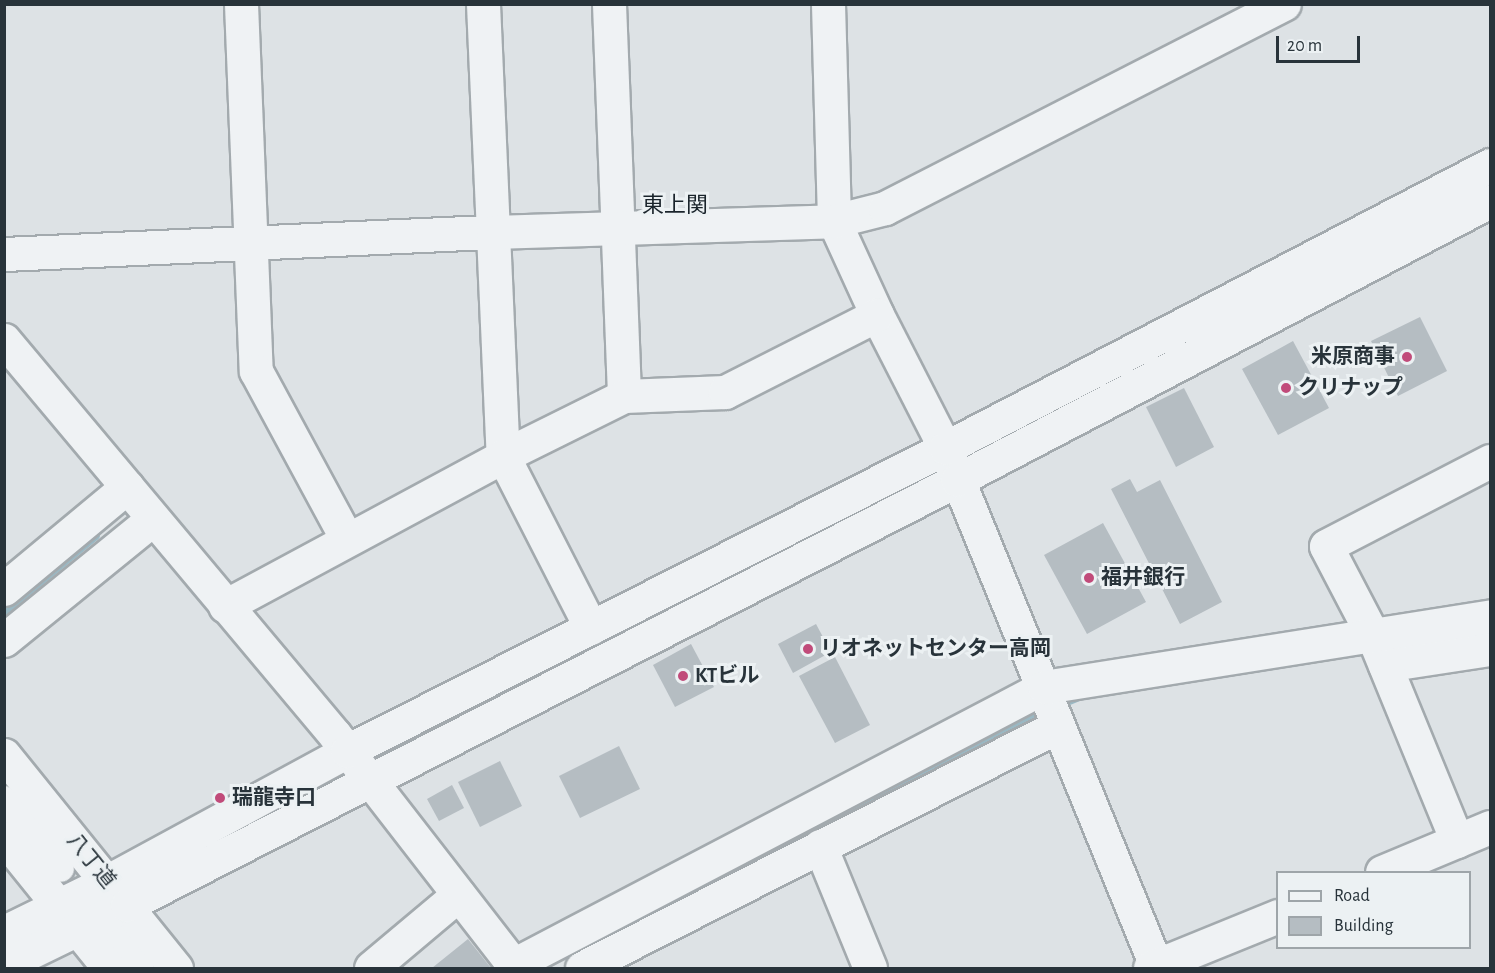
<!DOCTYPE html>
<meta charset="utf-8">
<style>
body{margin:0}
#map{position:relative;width:1495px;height:973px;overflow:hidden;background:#dde2e5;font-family:"Alegreya Sans","Noto Sans JP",sans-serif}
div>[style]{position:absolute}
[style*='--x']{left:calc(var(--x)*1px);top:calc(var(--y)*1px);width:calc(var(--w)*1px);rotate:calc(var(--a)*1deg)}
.stream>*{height:8px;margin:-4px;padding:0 4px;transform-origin:4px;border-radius:4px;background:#9ab8c3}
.building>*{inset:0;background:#b5bdc2}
.roads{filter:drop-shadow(2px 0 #a3aaae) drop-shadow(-2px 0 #a3aaae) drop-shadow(0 2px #a3aaae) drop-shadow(0 -2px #a3aaae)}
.pedestrian>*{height:26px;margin:-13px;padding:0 13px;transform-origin:13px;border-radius:13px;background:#eff2f4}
.minor>*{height:33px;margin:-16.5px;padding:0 16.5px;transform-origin:16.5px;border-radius:16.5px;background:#eff2f4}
.tertiary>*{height:33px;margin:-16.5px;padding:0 16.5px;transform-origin:16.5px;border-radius:16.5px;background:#eff2f4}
.dots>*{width:16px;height:16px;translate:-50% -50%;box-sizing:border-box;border:3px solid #ecf1f3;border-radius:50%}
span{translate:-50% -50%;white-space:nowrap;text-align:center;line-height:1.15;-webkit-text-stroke:6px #ecf1f3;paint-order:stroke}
.poi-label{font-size:21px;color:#28333a;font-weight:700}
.right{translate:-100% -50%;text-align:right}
.left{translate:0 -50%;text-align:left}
.street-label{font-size:21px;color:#28333a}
.neighbourhood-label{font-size:22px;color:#1a242b}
.frame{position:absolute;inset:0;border:6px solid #28333a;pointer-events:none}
.legend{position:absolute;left:1276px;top:871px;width:195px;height:78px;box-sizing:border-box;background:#ecf1f3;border:2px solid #9ea5a9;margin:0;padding:8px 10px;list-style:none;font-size:18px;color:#28333a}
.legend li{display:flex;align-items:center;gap:12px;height:30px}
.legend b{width:30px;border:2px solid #9ea5a9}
.scale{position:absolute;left:1276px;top:36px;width:84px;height:27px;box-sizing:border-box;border:3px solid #28333a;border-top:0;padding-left:8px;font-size:18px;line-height:21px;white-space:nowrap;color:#28333a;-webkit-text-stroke:4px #ecf1f3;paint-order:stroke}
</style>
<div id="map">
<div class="stream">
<i style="--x:4;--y:612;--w:119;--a:-39.6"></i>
<i style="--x:1057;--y:706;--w:29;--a:-22"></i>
<i style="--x:592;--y:942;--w:508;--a:-27.02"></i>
</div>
<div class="building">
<i style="clip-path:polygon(1420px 317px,1447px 371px,1398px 396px,1371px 341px)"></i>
<i style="clip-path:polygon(1293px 341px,1329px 408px,1278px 435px,1242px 369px)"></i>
<i style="clip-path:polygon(1184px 388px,1214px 447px,1176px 467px,1146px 407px)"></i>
<i style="clip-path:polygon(1130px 479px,1137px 492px,1160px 480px,1222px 602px,1180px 624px,1111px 489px)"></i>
<i style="clip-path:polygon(1103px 523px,1146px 602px,1087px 634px,1044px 555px)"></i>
<i style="clip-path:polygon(816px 624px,831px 652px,793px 673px,778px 644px)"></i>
<i style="clip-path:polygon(691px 644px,714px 687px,675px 707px,653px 665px)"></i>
<i style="clip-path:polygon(835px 657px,870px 725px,835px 743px,799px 676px)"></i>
<i style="clip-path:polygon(619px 746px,640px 789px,580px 818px,559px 776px)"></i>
<i style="clip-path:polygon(500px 761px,522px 806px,480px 827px,458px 782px)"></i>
<i style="clip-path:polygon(452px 785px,464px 808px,439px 821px,427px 799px)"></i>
<i style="clip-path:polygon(468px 939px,491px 968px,432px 968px)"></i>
</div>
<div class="roads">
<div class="pedestrian">
<i style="--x:4;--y:799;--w:90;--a:50.8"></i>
<i style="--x:114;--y:935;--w:43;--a:50.7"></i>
</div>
<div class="minor">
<i style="--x:241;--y:4;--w:367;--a:87.7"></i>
<i style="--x:256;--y:371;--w:191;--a:61.6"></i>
<i style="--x:483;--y:4;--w:452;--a:87.5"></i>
<i style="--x:503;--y:456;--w:193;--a:62.9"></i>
<i style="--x:609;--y:4;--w:392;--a:87.8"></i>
<i style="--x:828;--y:4;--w:217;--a:88.4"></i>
<i style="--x:834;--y:221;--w:103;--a:65.4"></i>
<i style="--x:877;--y:315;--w:149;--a:62.9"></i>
<i style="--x:945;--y:448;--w:562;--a:67.82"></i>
<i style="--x:4;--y:254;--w:489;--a:-2.6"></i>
<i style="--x:493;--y:232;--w:341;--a:-1.8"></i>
<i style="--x:834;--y:221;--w:53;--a:-14.3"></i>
<i style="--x:885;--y:208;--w:448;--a:-27.1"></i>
<i style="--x:4;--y:340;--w:515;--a:50.04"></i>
<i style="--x:335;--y:735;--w:295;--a:52.2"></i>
<i style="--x:4;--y:589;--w:160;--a:-39.7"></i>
<i style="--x:225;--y:606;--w:316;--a:-28.3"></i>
<i style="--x:503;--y:456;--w:135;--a:-26.4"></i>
<i style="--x:624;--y:396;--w:101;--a:-2.3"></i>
<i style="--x:725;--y:392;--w:170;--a:-26.9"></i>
<i style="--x:4;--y:640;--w:192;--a:-39.1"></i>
<i style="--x:1385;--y:665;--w:106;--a:-8.7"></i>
<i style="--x:1457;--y:841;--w:224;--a:-112.3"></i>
<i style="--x:1372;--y:634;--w:99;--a:-117.6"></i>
<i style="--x:1326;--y:546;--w:185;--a:-27.4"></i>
<i style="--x:820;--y:846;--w:132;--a:67.7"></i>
<i style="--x:1382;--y:872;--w:117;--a:-22.6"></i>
<i style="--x:513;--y:965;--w:599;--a:-27.63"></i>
<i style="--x:1044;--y:687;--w:452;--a:-9"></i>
<i style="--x:371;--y:968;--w:114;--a:-40"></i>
<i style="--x:582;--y:968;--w:534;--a:-26.95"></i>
<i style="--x:1150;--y:968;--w:138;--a:-22.1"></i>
</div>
<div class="tertiary">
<i style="--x:4;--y:755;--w:274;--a:51.1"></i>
<i style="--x:4;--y:838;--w:167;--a:51.1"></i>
<i style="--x:4;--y:932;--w:116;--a:-26.1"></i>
<i style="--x:108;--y:881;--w:272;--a:-28.5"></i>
<i style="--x:347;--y:751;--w:670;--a:-26.87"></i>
<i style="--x:945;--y:448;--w:614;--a:-27.44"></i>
<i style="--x:4;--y:965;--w:137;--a:-26"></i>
<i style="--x:127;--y:905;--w:932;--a:-27.11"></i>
<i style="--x:957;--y:480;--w:602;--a:-27.63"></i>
</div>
</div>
<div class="dots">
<i style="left:1407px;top:357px;background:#c14b7a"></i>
<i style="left:1286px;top:388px;background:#c14b7a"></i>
<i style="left:1089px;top:578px;background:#c14b7a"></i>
<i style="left:808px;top:649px;background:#c14b7a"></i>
<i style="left:683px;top:676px;background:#c14b7a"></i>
<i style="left:220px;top:798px;background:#c14b7a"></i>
</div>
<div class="poi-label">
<span class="right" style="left:1395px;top:357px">米原商事</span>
<span class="left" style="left:1298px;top:388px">クリナップ</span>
<span class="left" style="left:1101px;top:578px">福井銀行</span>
<span class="left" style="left:820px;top:649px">リオネットセンター高岡</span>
<span class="left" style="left:695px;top:676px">KTビル</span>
<span class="left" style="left:232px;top:798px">瑞龍寺口</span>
</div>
<div class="street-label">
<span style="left:91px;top:861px;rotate:51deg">八丁道</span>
</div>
<div class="neighbourhood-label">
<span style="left:675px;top:206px">東上関</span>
</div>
<div class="frame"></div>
<ul class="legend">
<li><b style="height:8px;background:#eff2f4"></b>Road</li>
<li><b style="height:16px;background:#b5bdc2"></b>Building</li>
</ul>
<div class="scale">20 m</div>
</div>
